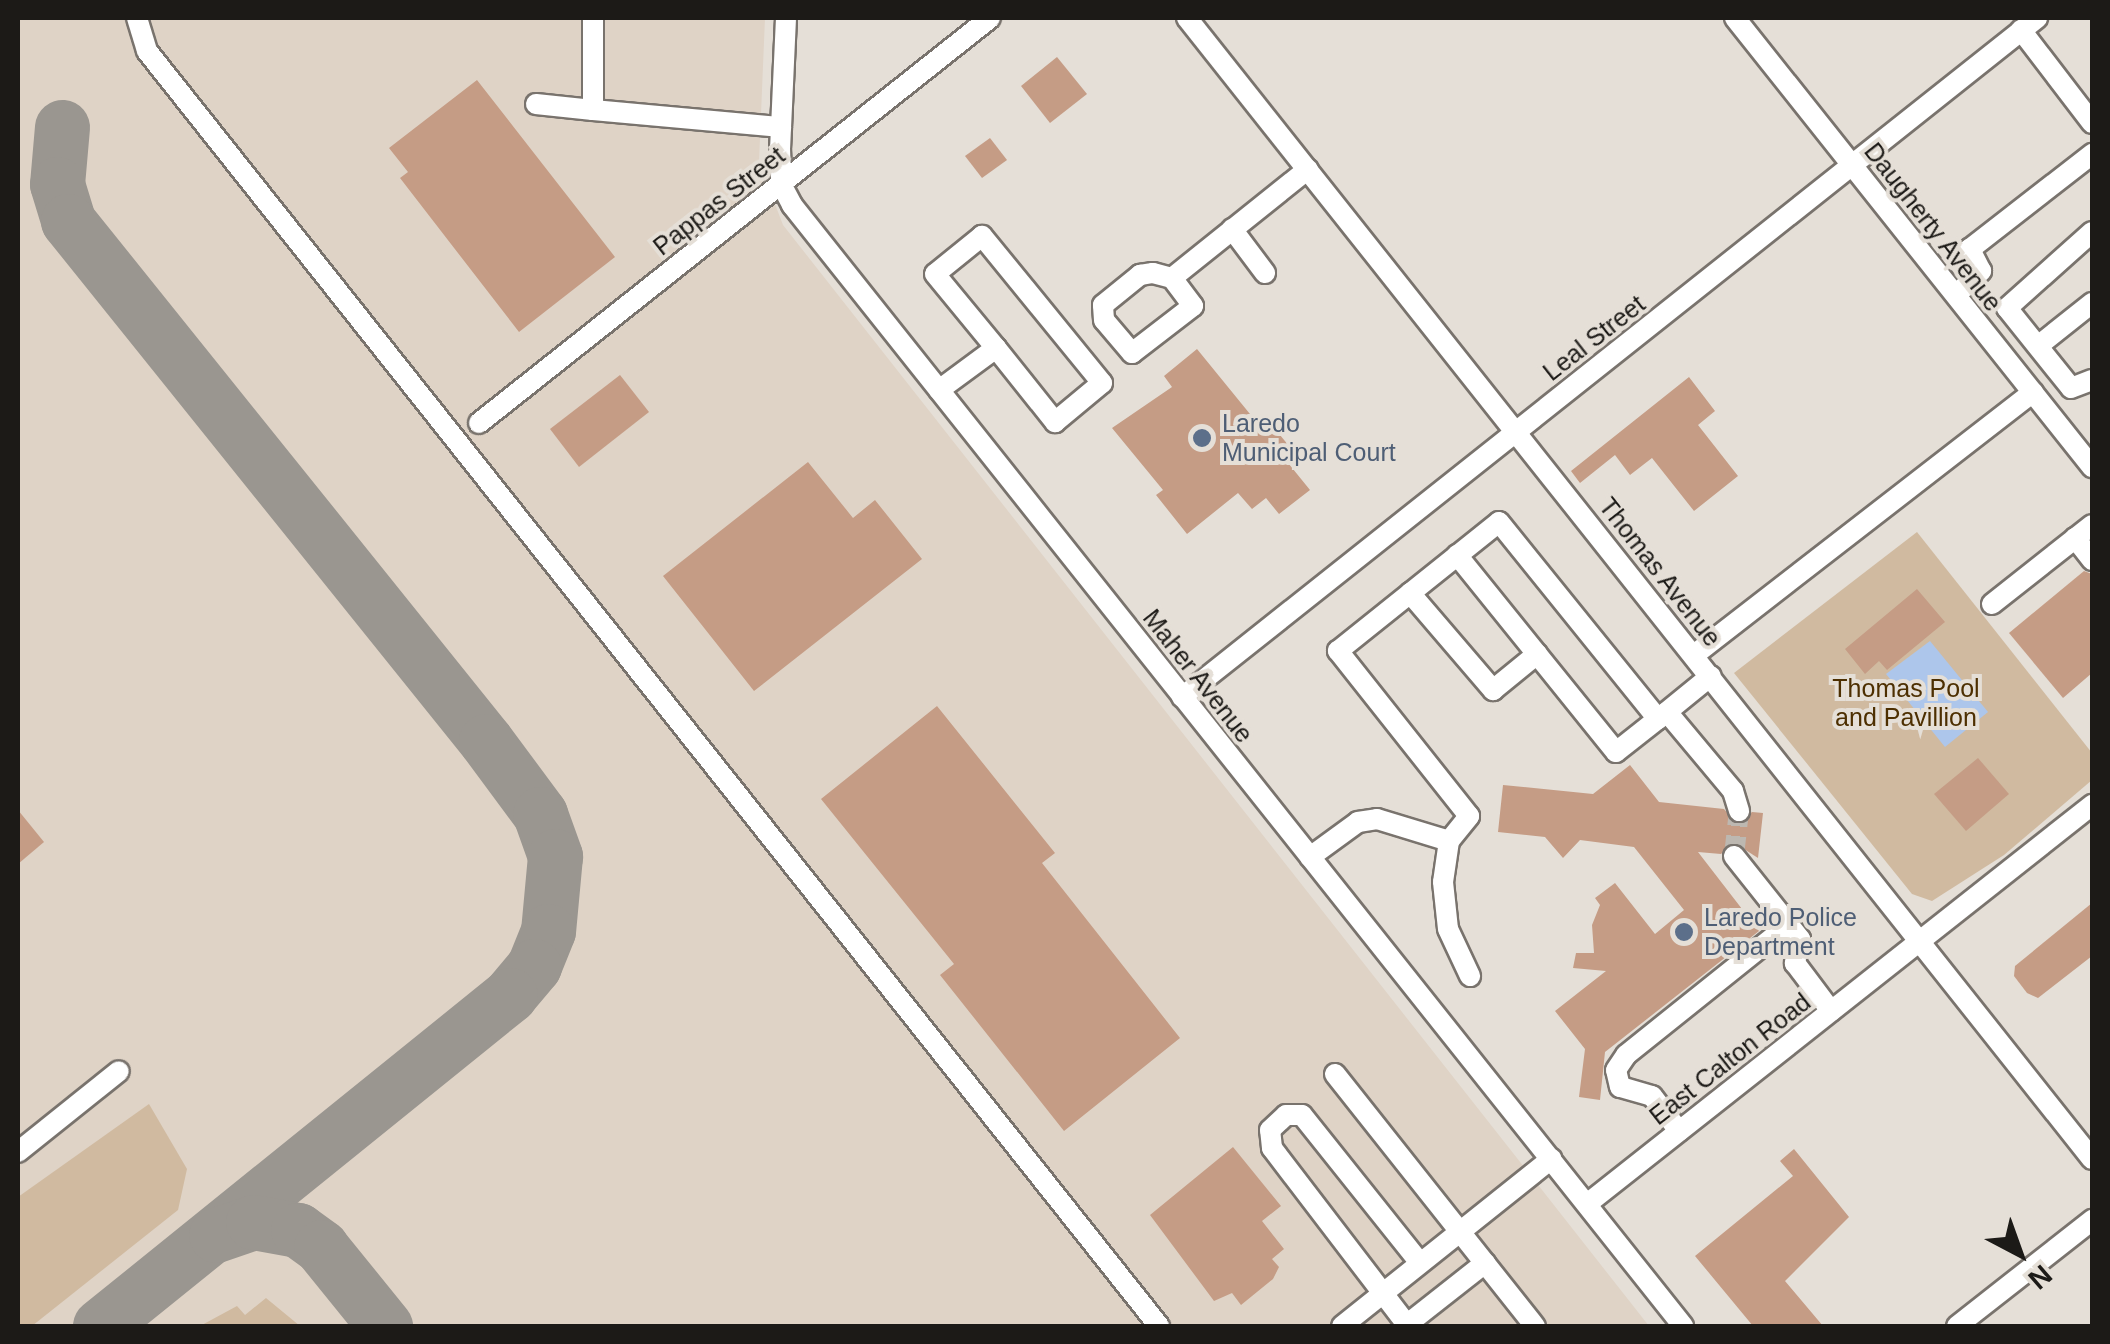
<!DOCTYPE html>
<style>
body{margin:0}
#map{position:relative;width:2110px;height:1344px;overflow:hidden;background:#e5dfd7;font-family:Arial,sans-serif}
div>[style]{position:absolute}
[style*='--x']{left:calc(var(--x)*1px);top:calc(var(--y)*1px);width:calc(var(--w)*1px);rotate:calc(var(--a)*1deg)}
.built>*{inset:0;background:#dfd3c6}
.green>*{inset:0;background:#d0baa0}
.water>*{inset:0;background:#adc6eb}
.taxiway>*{height:55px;margin:-27.5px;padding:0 27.5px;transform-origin:27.5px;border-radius:27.5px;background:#9a9690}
.building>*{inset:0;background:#c59c85}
.minor-tunnel>*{height:20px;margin-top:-10px;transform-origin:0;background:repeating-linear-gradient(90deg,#bdb8b1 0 20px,transparent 0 30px)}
.roads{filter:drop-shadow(2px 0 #79736d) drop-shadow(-2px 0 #79736d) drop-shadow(0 2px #79736d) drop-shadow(0 -2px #79736d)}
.minor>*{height:20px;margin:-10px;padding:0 10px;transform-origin:10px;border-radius:10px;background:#fff}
.dots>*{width:28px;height:28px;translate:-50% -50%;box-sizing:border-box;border:5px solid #e5dfd7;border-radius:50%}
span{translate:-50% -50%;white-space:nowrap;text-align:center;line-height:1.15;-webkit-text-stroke:8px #e5dfd7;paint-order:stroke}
.street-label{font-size:25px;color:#1c1a17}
.service-label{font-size:25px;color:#4e5e75}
.left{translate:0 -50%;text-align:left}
.park-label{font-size:25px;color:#4d2f01}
.frame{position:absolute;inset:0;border:20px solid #1c1a17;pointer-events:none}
.north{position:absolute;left:1970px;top:1204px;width:100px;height:100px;-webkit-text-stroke:8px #e5dfd7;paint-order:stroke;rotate:139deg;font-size:28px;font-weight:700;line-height:40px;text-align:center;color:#1c1a17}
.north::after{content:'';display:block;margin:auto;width:35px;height:45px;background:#1c1a17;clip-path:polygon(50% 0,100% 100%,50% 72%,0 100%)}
</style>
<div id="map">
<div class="built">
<i style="clip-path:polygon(18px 18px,765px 18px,759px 162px,783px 225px,1649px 1326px,18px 1326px)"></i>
</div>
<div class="green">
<i style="clip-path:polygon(1917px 532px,2092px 753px,2092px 780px,2004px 855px,1932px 901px,1912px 894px,1734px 673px)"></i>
<i style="clip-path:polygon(149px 1104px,187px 1169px,178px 1210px,32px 1326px,18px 1326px,18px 1197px)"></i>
<i style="clip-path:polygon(266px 1298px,300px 1326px,200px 1326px,237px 1306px,245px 1315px)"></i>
</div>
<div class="water">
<i style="clip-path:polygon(1930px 641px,1988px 712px,1945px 747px,1886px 674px)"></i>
</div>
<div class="taxiway">
<i style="--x:62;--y:127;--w:57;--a:95"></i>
<i style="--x:57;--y:184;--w:39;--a:73"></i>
<i style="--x:68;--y:221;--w:667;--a:51.21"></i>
<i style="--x:486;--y:741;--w:91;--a:53.5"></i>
<i style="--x:540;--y:814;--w:45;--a:70.3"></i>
<i style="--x:555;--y:856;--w:75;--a:95.3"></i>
<i style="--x:548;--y:931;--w:38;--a:112"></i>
<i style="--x:534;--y:966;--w:38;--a:130"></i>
<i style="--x:510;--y:995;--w:527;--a:141.09"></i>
<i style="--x:216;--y:1235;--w:39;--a:-19"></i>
<i style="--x:253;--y:1222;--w:46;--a:10.1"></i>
<i style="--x:298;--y:1230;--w:29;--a:36"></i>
<i style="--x:321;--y:1247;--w:102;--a:51"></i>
</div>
<div class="building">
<i style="clip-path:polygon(1057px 57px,1087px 94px,1050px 123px,1021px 86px)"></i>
<i style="clip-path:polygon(477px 80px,615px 257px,519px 332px,400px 178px,408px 172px,389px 148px)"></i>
<i style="clip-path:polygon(990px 138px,1007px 160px,982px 178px,965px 156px)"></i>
<i style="clip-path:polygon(1197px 349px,1263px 430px,1271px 424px,1289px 446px,1280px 453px,1310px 490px,1279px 514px,1266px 498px,1252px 509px,1238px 493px,1187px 534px,1156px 495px,1163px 490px,1112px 428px,1172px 387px,1164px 376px)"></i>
<i style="clip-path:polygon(620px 375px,649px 412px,579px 467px,550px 429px)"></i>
<i style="clip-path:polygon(1689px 377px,1715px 411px,1698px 425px,1738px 476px,1694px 511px,1652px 458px,1630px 475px,1615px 455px,1580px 483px,1571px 471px)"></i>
<i style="clip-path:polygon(808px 462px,853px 518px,875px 500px,922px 559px,754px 691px,663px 576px)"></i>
<i style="clip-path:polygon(2084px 571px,2092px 574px,2092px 673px,2063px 698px,2009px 633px)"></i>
<i style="clip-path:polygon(1917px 589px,1945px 622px,1887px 670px,1879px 661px,1865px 674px,1845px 649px)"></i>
<i style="clip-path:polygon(937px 706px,1055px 853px,1042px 863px,1180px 1038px,1064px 1131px,940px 975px,954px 964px,821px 799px)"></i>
<i style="clip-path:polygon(1978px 758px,2009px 794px,1966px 831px,1934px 794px)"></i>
<i style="clip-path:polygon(1630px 765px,1659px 802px,1724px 809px,1737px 824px,1752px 812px,1763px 813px,1758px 858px,1733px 842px,1721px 854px,1698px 852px,1759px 931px,1605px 1052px,1600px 1100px,1579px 1097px,1585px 1049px,1555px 1011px,1606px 971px,1573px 968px,1576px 953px,1594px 953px,1592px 925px,1600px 905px,1595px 898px,1615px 883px,1655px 934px,1684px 910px,1634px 847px,1580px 840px,1563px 858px,1545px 837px,1498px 832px,1503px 785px,1593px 794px)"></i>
<i style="clip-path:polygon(18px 810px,44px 842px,18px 864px)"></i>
<i style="clip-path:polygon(2092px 903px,2092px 956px,2038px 998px,2027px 993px,2014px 976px,2015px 966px)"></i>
<i style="clip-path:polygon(1233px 1147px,1281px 1206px,1262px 1221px,1284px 1249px,1272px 1259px,1279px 1267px,1273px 1279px,1241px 1305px,1232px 1293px,1214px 1301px,1150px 1215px)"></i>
<i style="clip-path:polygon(1794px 1149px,1849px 1217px,1785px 1281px,1823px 1326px,1753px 1326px,1695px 1256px,1793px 1176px,1780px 1161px)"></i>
</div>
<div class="minor-tunnel">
<i style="--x:1734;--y:856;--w:45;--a:-83.7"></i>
</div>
<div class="roads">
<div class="minor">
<i style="--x:137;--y:18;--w:34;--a:73"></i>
<i style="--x:147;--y:51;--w:1628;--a:51.56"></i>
<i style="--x:593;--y:18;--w:92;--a:90"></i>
<i style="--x:593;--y:110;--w:189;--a:5.2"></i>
<i style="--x:786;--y:18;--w:130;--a:92.6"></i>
<i style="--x:780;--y:148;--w:36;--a:88"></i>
<i style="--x:781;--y:184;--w:24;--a:62"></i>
<i style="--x:792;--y:205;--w:1432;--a:51.52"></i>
<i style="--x:1187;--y:18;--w:1456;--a:51.58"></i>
<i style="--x:1735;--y:18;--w:574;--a:51.51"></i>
<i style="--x:2021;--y:30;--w:117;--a:52.6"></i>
<i style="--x:536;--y:104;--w:57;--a:6"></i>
<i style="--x:1232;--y:229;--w:55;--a:53.1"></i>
<i style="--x:2092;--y:232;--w:114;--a:138.2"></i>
<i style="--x:2007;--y:308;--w:102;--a:51.3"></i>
<i style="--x:2071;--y:388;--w:22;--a:-21"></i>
<i style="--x:1153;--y:273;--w:20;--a:15"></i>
<i style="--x:1172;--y:278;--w:35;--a:53"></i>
<i style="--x:1193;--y:306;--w:77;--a:142.4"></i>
<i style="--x:1132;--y:353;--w:43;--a:-130.3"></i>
<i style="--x:1104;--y:320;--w:15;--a:-94"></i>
<i style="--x:1103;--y:305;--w:48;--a:-39"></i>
<i style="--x:1140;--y:275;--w:13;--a:-9"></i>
<i style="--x:1172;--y:278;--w:174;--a:-38.7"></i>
<i style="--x:1956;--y:295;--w:35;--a:-44"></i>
<i style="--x:1981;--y:271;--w:25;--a:-117"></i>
<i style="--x:1970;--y:249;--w:155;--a:-37.9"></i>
<i style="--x:2038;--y:346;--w:69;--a:-38.5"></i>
<i style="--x:939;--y:390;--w:71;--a:-36.4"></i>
<i style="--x:996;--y:348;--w:95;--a:51.4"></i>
<i style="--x:1055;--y:422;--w:61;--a:-39.7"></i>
<i style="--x:1102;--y:383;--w:190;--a:-129.2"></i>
<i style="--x:982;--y:236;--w:60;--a:141"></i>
<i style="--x:935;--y:274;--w:96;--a:50.5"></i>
<i style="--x:479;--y:423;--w:652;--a:-38.4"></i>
<i style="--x:2075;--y:538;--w:28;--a:52"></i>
<i style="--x:1457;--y:555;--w:253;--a:51.1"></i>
<i style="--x:1616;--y:752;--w:53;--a:-38.2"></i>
<i style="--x:1410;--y:593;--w:128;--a:49.4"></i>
<i style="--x:1493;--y:690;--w:57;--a:-39.3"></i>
<i style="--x:1992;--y:604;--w:127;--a:-38.3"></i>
<i style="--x:1694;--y:655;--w:429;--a:-37.8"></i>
<i style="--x:1182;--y:697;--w:1092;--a:-38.45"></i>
<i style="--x:1667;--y:712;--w:103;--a:50.1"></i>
<i style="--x:1733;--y:791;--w:21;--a:73"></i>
<i style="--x:1449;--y:841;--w:32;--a:-51"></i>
<i style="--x:1469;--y:816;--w:211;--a:-128.4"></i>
<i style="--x:1338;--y:651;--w:206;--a:-38.7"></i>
<i style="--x:1499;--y:522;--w:253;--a:51.1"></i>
<i style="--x:1658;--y:719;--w:68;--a:-39.1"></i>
<i style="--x:1734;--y:856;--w:106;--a:51.5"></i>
<i style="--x:1800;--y:939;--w:25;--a:102"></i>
<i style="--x:1795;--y:963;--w:60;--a:53.1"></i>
<i style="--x:1310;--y:857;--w:59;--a:-36.1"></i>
<i style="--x:1358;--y:822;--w:19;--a:-9"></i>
<i style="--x:1377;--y:819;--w:75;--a:17"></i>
<i style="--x:1449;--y:841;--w:41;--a:98.3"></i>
<i style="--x:1443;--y:882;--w:47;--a:83.9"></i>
<i style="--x:1448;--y:929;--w:52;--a:64.9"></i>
<i style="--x:1335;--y:1074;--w:322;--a:51.6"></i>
<i style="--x:1679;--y:1131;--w:44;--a:-127.6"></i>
<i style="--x:1652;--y:1096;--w:33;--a:-164"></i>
<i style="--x:1620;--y:1087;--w:17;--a:-103"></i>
<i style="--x:1616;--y:1070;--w:18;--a:-56"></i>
<i style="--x:1626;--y:1055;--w:208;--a:-38.7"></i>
<i style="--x:18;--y:1152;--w:129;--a:-38.7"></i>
<i style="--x:1587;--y:1204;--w:644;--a:-38.31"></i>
<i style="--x:1342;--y:1326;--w:268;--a:-38.6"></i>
<i style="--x:1405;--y:1326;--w:102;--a:-38.2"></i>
<i style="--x:1408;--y:1326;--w:224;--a:-127.4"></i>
<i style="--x:1272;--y:1148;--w:18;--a:-96"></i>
<i style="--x:1270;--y:1130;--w:22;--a:-43"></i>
<i style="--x:1286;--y:1115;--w:16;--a:0"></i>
<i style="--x:1302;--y:1115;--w:189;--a:51.4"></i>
<i style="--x:1957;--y:1326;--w:172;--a:-38.1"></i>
</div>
</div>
<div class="dots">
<i style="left:1202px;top:438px;background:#5c6f8a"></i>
<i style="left:1684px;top:932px;background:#5c6f8a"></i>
</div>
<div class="street-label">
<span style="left:719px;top:201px;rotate:-38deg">Pappas Street</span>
<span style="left:1933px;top:227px;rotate:52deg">Daugherty Avenue</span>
<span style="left:1594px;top:338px;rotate:-38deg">Leal Street</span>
<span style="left:1660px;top:572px;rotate:52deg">Thomas Avenue</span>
<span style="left:1198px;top:676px;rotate:52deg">Maher Avenue</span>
<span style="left:1730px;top:1059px;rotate:-38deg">East Calton Road</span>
</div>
<div class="service-label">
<span class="left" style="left:1222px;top:438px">Laredo<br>Municipal Court</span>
<span class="left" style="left:1704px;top:932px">Laredo Police<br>Department</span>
</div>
<div class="park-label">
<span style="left:1906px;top:703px">Thomas Pool<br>and Pavillion</span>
</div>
<div class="frame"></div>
<div class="north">N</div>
</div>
